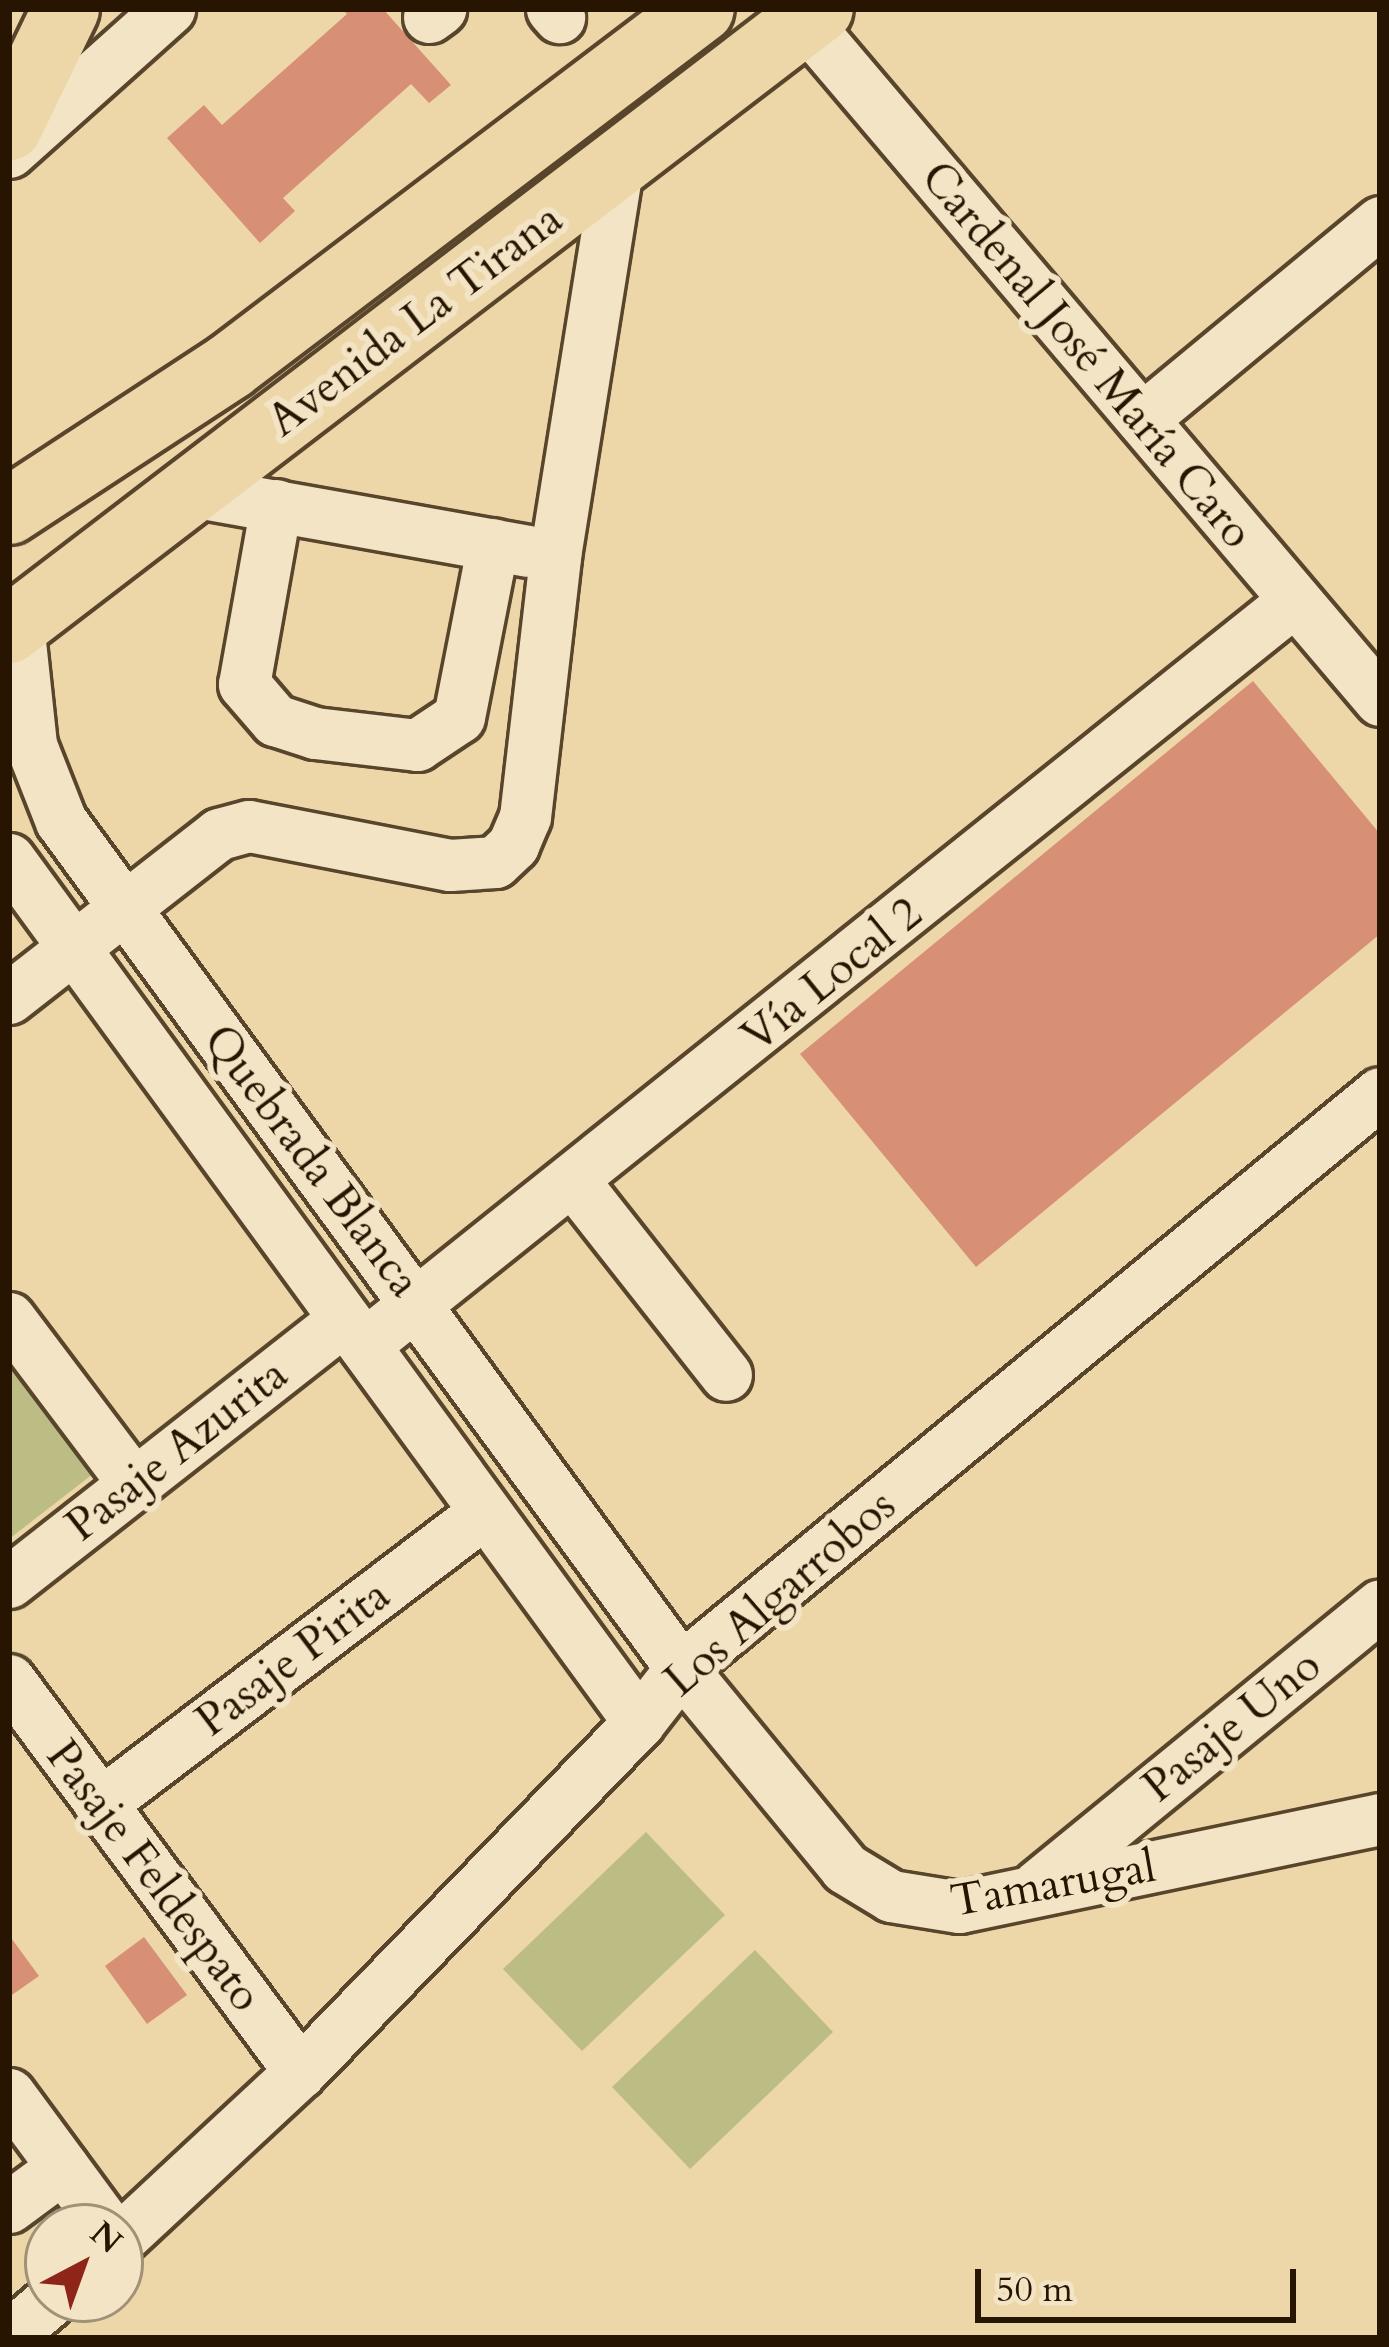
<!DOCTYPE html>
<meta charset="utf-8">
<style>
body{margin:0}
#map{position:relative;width:1389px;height:2347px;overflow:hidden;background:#edd6a8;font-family:Cardo,serif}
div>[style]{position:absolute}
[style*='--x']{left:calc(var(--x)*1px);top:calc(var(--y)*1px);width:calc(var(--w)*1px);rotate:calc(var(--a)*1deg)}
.green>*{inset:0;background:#bcbd85}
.building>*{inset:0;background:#d79076}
.roads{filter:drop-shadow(3px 0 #58452b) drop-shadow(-3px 0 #58452b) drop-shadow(0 3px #58452b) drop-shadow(0 -3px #58452b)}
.minor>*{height:51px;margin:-25.5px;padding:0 25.5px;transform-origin:25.5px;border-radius:25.5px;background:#f3e4c6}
.major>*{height:66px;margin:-33px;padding:0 33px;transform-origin:33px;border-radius:33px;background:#edd6a8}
.highway>*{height:66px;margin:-33px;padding:0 33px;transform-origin:33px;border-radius:33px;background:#edd6a8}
span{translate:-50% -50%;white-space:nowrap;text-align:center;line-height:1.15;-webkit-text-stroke:12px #f3e4c6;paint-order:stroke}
.street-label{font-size:45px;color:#271501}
.frame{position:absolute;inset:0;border:12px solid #271501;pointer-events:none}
.north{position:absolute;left:24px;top:2203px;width:120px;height:120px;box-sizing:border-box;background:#f3e4c6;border:3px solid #a19177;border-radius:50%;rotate:41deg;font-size:33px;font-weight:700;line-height:48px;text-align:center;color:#271501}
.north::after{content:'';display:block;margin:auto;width:42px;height:54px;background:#8f2418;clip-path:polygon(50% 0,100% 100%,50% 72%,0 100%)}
.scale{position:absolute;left:975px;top:2269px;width:321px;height:54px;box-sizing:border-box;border:6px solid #271501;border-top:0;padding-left:15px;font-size:36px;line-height:42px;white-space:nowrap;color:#271501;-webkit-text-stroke:9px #f3e4c6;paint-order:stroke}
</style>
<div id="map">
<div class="green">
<i style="clip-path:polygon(9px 1354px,98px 1470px,9px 1539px)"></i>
<i style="clip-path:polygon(646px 1832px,725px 1915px,582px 2051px,503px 1969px)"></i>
<i style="clip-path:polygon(755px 1950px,833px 2032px,690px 2169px,612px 2087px)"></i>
</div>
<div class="building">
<i style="clip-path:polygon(342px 9px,383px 9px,451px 85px,429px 103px,411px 84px,283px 198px,295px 211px,260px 243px,167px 138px,204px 105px,222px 125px,347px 14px)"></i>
<i style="clip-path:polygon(1253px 681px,1380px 834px,1380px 934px,976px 1267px,800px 1054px)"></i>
<i style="clip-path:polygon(9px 1935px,39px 1976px,9px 1997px)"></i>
<i style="clip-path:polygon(144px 1937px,187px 1995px,147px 2024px,105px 1966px)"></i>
</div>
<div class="roads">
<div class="minor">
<i style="--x:552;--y:9;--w:11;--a:49"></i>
<i style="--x:794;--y:9;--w:906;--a:49.7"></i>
<i style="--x:429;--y:17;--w:14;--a:-36"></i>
<i style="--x:9;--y:152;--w:215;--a:-41.8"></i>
<i style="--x:1142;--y:419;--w:309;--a:-39.6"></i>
<i style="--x:192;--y:491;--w:341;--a:10.1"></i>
<i style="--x:276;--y:505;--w:182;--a:100.1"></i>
<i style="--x:244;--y:684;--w:48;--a:49.3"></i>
<i style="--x:275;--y:720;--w:42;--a:18"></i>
<i style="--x:315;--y:733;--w:103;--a:6.7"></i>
<i style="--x:417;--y:745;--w:50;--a:-33.7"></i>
<i style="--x:459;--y:717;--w:176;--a:-78.9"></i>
<i style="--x:18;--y:623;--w:123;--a:83.9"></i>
<i style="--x:31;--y:745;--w:82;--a:68.5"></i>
<i style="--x:61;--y:821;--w:1050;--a:53.8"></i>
<i style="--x:681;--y:1668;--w:259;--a:50.6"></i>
<i style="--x:845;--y:1868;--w:54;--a:31.3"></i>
<i style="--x:891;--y:1896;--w:69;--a:9.2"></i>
<i style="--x:959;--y:1907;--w:430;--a:-11.8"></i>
<i style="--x:9;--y:859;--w:1068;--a:53.87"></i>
<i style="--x:9;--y:998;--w:266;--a:-38"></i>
<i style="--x:219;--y:834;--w:31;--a:-15"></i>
<i style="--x:249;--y:826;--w:205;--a:11"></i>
<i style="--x:450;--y:865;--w:45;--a:-3.8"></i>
<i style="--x:495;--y:862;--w:25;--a:-43"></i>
<i style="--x:513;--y:845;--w:30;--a:-67"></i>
<i style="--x:525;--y:817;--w:263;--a:-83.4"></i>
<i style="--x:555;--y:556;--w:397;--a:-80.9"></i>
<i style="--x:575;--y:1183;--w:244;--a:51.8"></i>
<i style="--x:9;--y:1318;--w:208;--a:53"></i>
<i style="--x:364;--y:1345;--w:1192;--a:-38.67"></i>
<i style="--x:9;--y:1582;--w:426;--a:-38.1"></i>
<i style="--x:9;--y:1680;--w:488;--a:53.4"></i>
<i style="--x:100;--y:1804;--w:483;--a:-37.2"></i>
<i style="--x:1037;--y:1886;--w:443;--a:-39.3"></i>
<i style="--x:9;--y:2094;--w:165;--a:53.6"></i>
<i style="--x:9;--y:2207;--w:67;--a:-36.5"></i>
<i style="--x:120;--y:2239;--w:246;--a:-42.9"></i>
<i style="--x:300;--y:2072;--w:487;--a:-45.9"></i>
<i style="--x:639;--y:1722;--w:68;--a:-52.1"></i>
<i style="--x:681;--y:1668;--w:905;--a:-39.44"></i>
<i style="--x:9;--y:2336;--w:57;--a:-40.7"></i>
</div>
<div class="major">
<i style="--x:9;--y:127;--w:131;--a:-64.2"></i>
</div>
<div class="highway">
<i style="--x:9;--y:511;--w:263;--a:-33.2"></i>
<i style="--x:229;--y:367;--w:592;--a:-37.18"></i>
<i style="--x:9;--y:630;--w:1021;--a:-37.44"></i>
</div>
</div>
<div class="street-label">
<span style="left:415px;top:320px;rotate:-37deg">Avenida La Tirana</span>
<span style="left:1087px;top:355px;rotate:50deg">Cardenal José María Caro</span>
<span style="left:832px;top:975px;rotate:-39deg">Vía Local 2</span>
<span style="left:312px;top:1161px;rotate:53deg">Quebrada Blanca</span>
<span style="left:177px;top:1450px;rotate:-38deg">Pasaje Azurita</span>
<span style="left:780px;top:1593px;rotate:-41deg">Los Algarrobos</span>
<span style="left:293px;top:1658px;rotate:-37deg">Pasaje Pirita</span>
<span style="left:1232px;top:1726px;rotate:-39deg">Pasaje Uno</span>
<span style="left:154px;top:1876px;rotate:53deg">Pasaje Feldespato</span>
<span style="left:1053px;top:1884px;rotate:-10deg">Tamarugal</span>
</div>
<div class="frame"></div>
<div class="north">N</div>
<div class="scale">50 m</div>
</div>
